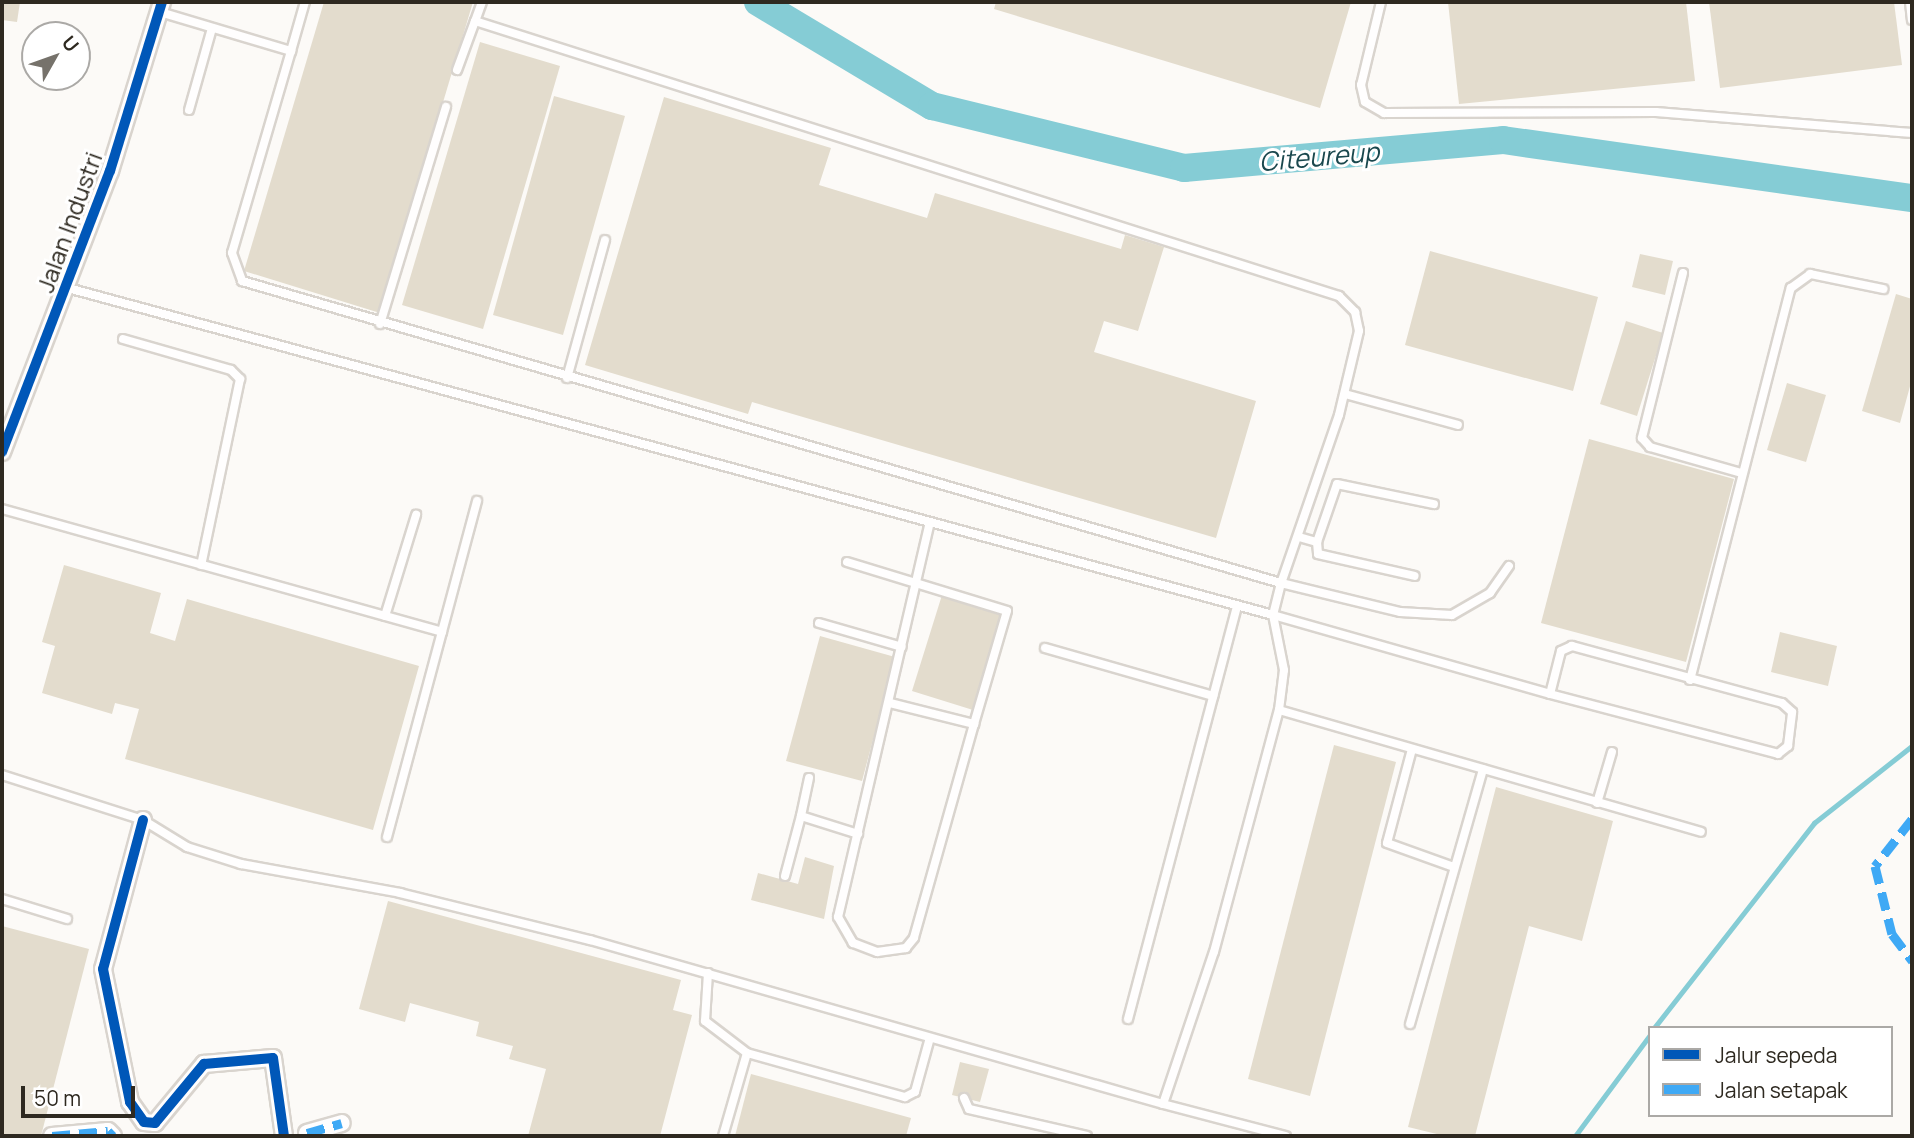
<!DOCTYPE html>
<style>
body{margin:0}
#map{position:relative;width:1914px;height:1138px;overflow:hidden;background:#fcfaf7;font-family:Manrope,sans-serif}
div>[style]{position:absolute}
[style*='--x']{left:calc(var(--x)*1px);top:calc(var(--y)*1px);width:calc(var(--w)*1px);rotate:calc(var(--a)*1deg)}
.stream>*{height:4.5px;margin:-2.25px;padding:0 2.25px;transform-origin:2.25px;border-radius:2.25px;background:#85ccd5}
.river>*{height:28px;margin:-14px;padding:0 14px;transform-origin:14px;border-radius:14px;background:#85ccd5}
.building>*{inset:0;background:#e3dccd}
.roads{filter:drop-shadow(2px 0 #d9d4ce) drop-shadow(-2px 0 #d9d4ce) drop-shadow(0 2px #d9d4ce) drop-shadow(0 -2px #d9d4ce)}
.lane>*{height:8px;margin:-4px;padding:0 4px;transform-origin:4px;border-radius:4px;background:#fffefe}
.street>*{height:16px;margin:-8px;padding:0 8px;transform-origin:8px;border-radius:8px;background:#fffefe}
.quiet>*{height:9px;margin-top:-4.5px;transform-origin:0;background:repeating-linear-gradient(90deg,#3fa9f5 0 18px,transparent 0 27px)}
.cycleway>*{height:10px;margin:-5px;padding:0 5px;transform-origin:5px;border-radius:5px;background:#0057b8}
span{translate:-50% -50%;white-space:nowrap;text-align:center;line-height:1.15;-webkit-text-stroke:6px #fff;paint-order:stroke}
.street-label{font-size:24px;color:#2e2920}
.water-label{font-size:26px;color:#1a484e;font-style:italic}
.frame{position:absolute;inset:0;border:4px solid #2e2920;pointer-events:none}
.legend{position:absolute;left:1648px;top:1026px;width:245px;height:91px;box-sizing:border-box;background:#fff;border:2px solid #aba9a6;margin:0;padding:9px 12px;list-style:none;font-size:21px;color:#2e2920}
.legend li{display:flex;align-items:center;gap:14px;height:35px}
.legend b{width:35px;border:2px solid #aba9a6}
.north{position:absolute;left:21px;top:21px;width:70px;height:70px;box-sizing:border-box;background:#fff;border:2px solid #aba9a6;border-radius:50%;rotate:50deg;font-size:19px;font-weight:700;line-height:28px;text-align:center;color:#2e2920}
.north::after{content:'';display:block;margin:auto;width:24px;height:32px;background:#76726b;clip-path:polygon(50% 0,100% 100%,50% 72%,0 100%)}
.scale{position:absolute;left:21px;top:1086px;width:114px;height:32px;box-sizing:border-box;border:4px solid #2e2920;border-top:0;padding-left:9px;font-size:21px;line-height:24px;white-space:nowrap;color:#2e2920;-webkit-text-stroke:5px #fff;paint-order:stroke}
</style>
<div id="map">
<div class="stream">
<i style="--x:1654;--y:1028;--w:260;--a:-52"></i>
<i style="--x:1814;--y:823;--w:125;--a:-38.2"></i>
<i style="--x:1575;--y:1136;--w:126;--a:-53.4"></i>
</div>
<div class="river">
<i style="--x:758;--y:2;--w:203;--a:30.9"></i>
<i style="--x:932;--y:106;--w:260;--a:13.8"></i>
<i style="--x:1184;--y:168;--w:320;--a:-5"></i>
<i style="--x:1503;--y:140;--w:413;--a:8.1"></i>
</div>
<div class="building">
<i style="clip-path:polygon(2px 2px,20px 2px,17px 22px,2px 20px)"></i>
<i style="clip-path:polygon(324px 2px,473px 2px,380px 313px,244px 271px)"></i>
<i style="clip-path:polygon(996px 2px,1351px 2px,1320px 108px,994px 9px)"></i>
<i style="clip-path:polygon(1448px 2px,1686px 2px,1695px 81px,1459px 104px)"></i>
<i style="clip-path:polygon(1709px 2px,1894px 2px,1902px 65px,1720px 88px)"></i>
<i style="clip-path:polygon(480px 42px,560px 66px,483px 329px,402px 305px)"></i>
<i style="clip-path:polygon(554px 96px,625px 116px,563px 335px,493px 315px)"></i>
<i style="clip-path:polygon(664px 97px,831px 148px,819px 185px,927px 218px,935px 193px,1121px 249px,1125px 235px,1164px 247px,1138px 331px,1104px 321px,1094px 352px,1256px 401px,1216px 538px,752px 402px,748px 414px,585px 365px)"></i>
<i style="clip-path:polygon(1430px 251px,1598px 297px,1573px 391px,1405px 345px)"></i>
<i style="clip-path:polygon(1640px 254px,1673px 261px,1665px 295px,1632px 287px)"></i>
<i style="clip-path:polygon(1896px 294px,1912px 299px,1912px 379px,1900px 423px,1862px 411px)"></i>
<i style="clip-path:polygon(1626px 321px,1663px 333px,1637px 416px,1600px 404px)"></i>
<i style="clip-path:polygon(1787px 383px,1826px 395px,1806px 462px,1767px 450px)"></i>
<i style="clip-path:polygon(1589px 439px,1734px 479px,1686px 662px,1541px 623px)"></i>
<i style="clip-path:polygon(64px 565px,161px 593px,150px 633px,175px 641px,187px 599px,419px 666px,373px 830px,125px 759px,139px 709px,115px 703px,112px 714px,42px 693px,55px 646px,42px 642px)"></i>
<i style="clip-path:polygon(942px 595px,1003px 614px,973px 710px,912px 691px)"></i>
<i style="clip-path:polygon(1780px 632px,1837px 646px,1828px 686px,1771px 672px)"></i>
<i style="clip-path:polygon(820px 636px,895px 657px,862px 781px,786px 761px)"></i>
<i style="clip-path:polygon(1334px 745px,1396px 762px,1310px 1096px,1248px 1079px)"></i>
<i style="clip-path:polygon(1496px 787px,1613px 821px,1582px 941px,1529px 926px,1475px 1136px,1445px 1136px,1408px 1127px)"></i>
<i style="clip-path:polygon(805px 857px,834px 866px,824px 919px,751px 900px,758px 873px,798px 884px)"></i>
<i style="clip-path:polygon(388px 901px,681px 980px,673px 1010px,692px 1015px,660px 1136px,528px 1136px,546px 1069px,509px 1059px,513px 1046px,476px 1036px,479px 1022px,410px 1003px,405px 1022px,359px 1009px)"></i>
<i style="clip-path:polygon(2px 926px,89px 949px,41px 1136px,2px 1136px)"></i>
<i style="clip-path:polygon(960px 1062px,989px 1069px,980px 1102px,952px 1095px)"></i>
<i style="clip-path:polygon(751px 1074px,911px 1118px,906px 1136px,735px 1136px)"></i>
</div>
<div class="roads">
<div class="lane">
<i style="--x:482;--y:2;--w:20;--a:110"></i>
<i style="--x:475;--y:21;--w:907;--a:17.66"></i>
<i style="--x:1339;--y:296;--w:23;--a:45"></i>
<i style="--x:1355;--y:312;--w:19;--a:78"></i>
<i style="--x:1359;--y:331;--w:86;--a:103.4"></i>
<i style="--x:1339;--y:415;--w:178;--a:109"></i>
<i style="--x:1281;--y:583;--w:122;--a:13.7"></i>
<i style="--x:1400;--y:612;--w:52;--a:3.3"></i>
<i style="--x:1452;--y:615;--w:44;--a:-30.1"></i>
<i style="--x:1490;--y:593;--w:33;--a:-55"></i>
<i style="--x:1381;--y:2;--w:85;--a:103.5"></i>
<i style="--x:1361;--y:85;--w:17;--a:77"></i>
<i style="--x:1365;--y:102;--w:22;--a:30"></i>
<i style="--x:1384;--y:113;--w:272;--a:-0.2"></i>
<i style="--x:1656;--y:112;--w:257;--a:4.7"></i>
<i style="--x:1910;--y:2;--w:18;--a:84"></i>
<i style="--x:160;--y:12;--w:137;--a:16.6"></i>
<i style="--x:291;--y:51;--w:210;--a:106.3"></i>
<i style="--x:232;--y:253;--w:30;--a:70"></i>
<i style="--x:242;--y:281;--w:1082;--a:16.21"></i>
<i style="--x:1281;--y:583;--w:33;--a:104"></i>
<i style="--x:1273;--y:615;--w:288;--a:15.9"></i>
<i style="--x:1550;--y:694;--w:236;--a:14.7"></i>
<i style="--x:1778;--y:754;--w:13;--a:-39"></i>
<i style="--x:1788;--y:746;--w:34;--a:-83"></i>
<i style="--x:1792;--y:712;--w:13;--a:-138"></i>
<i style="--x:1782;--y:703;--w:218;--a:-164.8"></i>
<i style="--x:1572;--y:646;--w:12;--a:156"></i>
<i style="--x:1561;--y:651;--w:44;--a:104.3"></i>
<i style="--x:291;--y:51;--w:51;--a:-74.1"></i>
<i style="--x:457;--y:70;--w:52;--a:-69.8"></i>
<i style="--x:189;--y:110;--w:85;--a:-74.3"></i>
<i style="--x:1683;--y:273;--w:170;--a:104"></i>
<i style="--x:1642;--y:438;--w:12;--a:48"></i>
<i style="--x:1650;--y:447;--w:95;--a:15.9"></i>
<i style="--x:380;--y:324;--w:227;--a:-73.1"></i>
<i style="--x:123;--y:339;--w:112;--a:16"></i>
<i style="--x:231;--y:370;--w:13;--a:45"></i>
<i style="--x:240;--y:379;--w:190;--a:101.8"></i>
<i style="--x:567;--y:378;--w:143;--a:-74.6"></i>
<i style="--x:1345;--y:394;--w:117;--a:15.3"></i>
<i style="--x:2;--y:509;--w:457;--a:15.6"></i>
<i style="--x:1299;--y:537;--w:19;--a:16"></i>
<i style="--x:1317;--y:542;--w:61;--a:-71"></i>
<i style="--x:1337;--y:484;--w:99;--a:11.7"></i>
<i style="--x:1317;--y:542;--w:12;--a:85"></i>
<i style="--x:1318;--y:554;--w:99;--a:12.8"></i>
<i style="--x:847;--y:562;--w:167;--a:17"></i>
<i style="--x:1007;--y:611;--w:118;--a:106.3"></i>
<i style="--x:385;--y:616;--w:106;--a:-72.9"></i>
<i style="--x:819;--y:623;--w:86;--a:16.1"></i>
<i style="--x:1045;--y:648;--w:175;--a:15.9"></i>
<i style="--x:1690;--y:680;--w:405;--a:-75.6"></i>
<i style="--x:1791;--y:288;--w:24;--a:-36"></i>
<i style="--x:1810;--y:274;--w:75;--a:11.6"></i>
<i style="--x:890;--y:703;--w:87;--a:14"></i>
<i style="--x:974;--y:724;--w:222;--a:105.7"></i>
<i style="--x:914;--y:938;--w:13;--a:129"></i>
<i style="--x:906;--y:948;--w:29;--a:172"></i>
<i style="--x:877;--y:952;--w:26;--a:-159"></i>
<i style="--x:853;--y:943;--w:30;--a:-120"></i>
<i style="--x:838;--y:917;--w:401;--a:-76.9"></i>
<i style="--x:1279;--y:710;--w:439;--a:16.1"></i>
<i style="--x:1412;--y:749;--w:97;--a:104.9"></i>
<i style="--x:1387;--y:843;--w:71;--a:19.7"></i>
<i style="--x:2;--y:775;--w:148;--a:17.7"></i>
<i style="--x:143;--y:820;--w:52;--a:31.5"></i>
<i style="--x:187;--y:847;--w:57;--a:17.5"></i>
<i style="--x:241;--y:864;--w:162;--a:10.3"></i>
<i style="--x:400;--y:893;--w:196;--a:13.9"></i>
<i style="--x:590;--y:940;--w:596;--a:15.97"></i>
<i style="--x:1163;--y:1104;--w:160;--a:-71.5"></i>
<i style="--x:1214;--y:952;--w:251;--a:-75"></i>
<i style="--x:1279;--y:710;--w:40;--a:-82.9"></i>
<i style="--x:1284;--y:670;--w:56;--a:-101.3"></i>
<i style="--x:1273;--y:615;--w:1249;--a:-164.82"></i>
<i style="--x:809;--y:778;--w:39;--a:102"></i>
<i style="--x:801;--y:816;--w:60;--a:17.5"></i>
<i style="--x:1597;--y:803;--w:53;--a:-73.6"></i>
<i style="--x:387;--y:837;--w:348;--a:-75"></i>
<i style="--x:785;--y:876;--w:62;--a:-75.1"></i>
<i style="--x:2;--y:899;--w:68;--a:17.1"></i>
<i style="--x:708;--y:973;--w:48;--a:93.6"></i>
<i style="--x:705;--y:1021;--w:53;--a:37.3"></i>
<i style="--x:747;--y:1053;--w:164;--a:15.6"></i>
<i style="--x:905;--y:1097;--w:11;--a:-27"></i>
<i style="--x:915;--y:1092;--w:53;--a:-74.6"></i>
<i style="--x:1128;--y:1019;--w:427;--a:-75.2"></i>
<i style="--x:1410;--y:1024;--w:265;--a:-74"></i>
<i style="--x:964;--y:1098;--w:12;--a:66"></i>
<i style="--x:969;--y:1109;--w:121;--a:12.9"></i>
<i style="--x:1163;--y:1104;--w:127;--a:14.6"></i>
<i style="--x:723;--y:1136;--w:86;--a:-73.9"></i>
</div>
<div class="street">
<i style="--x:2;--y:452;--w:301;--a:-69"></i>
<i style="--x:110;--y:171;--w:177;--a:-72.9"></i>
<i style="--x:143;--y:820;--w:154;--a:105"></i>
<i style="--x:103;--y:969;--w:136;--a:78.5"></i>
<i style="--x:130;--y:1102;--w:24;--a:55"></i>
<i style="--x:144;--y:1122;--w:11;--a:5"></i>
<i style="--x:155;--y:1123;--w:77;--a:-50.3"></i>
<i style="--x:204;--y:1064;--w:69;--a:-5"></i>
<i style="--x:273;--y:1058;--w:79;--a:82"></i>
<i style="--x:307;--y:1133;--w:36;--a:-16"></i>
<i style="--x:52;--y:1136;--w:56;--a:-5.1"></i>
<i style="--x:108;--y:1131;--w:7;--a:45"></i>
</div>
</div>
<div class="quiet">
<i style="--x:1912;--y:819;--w:60;--a:128.2"></i>
<i style="--x:1875;--y:866;--w:70;--a:76"></i>
<i style="--x:1892;--y:934;--w:34;--a:53"></i>
<i style="--x:307;--y:1133;--w:36;--a:-16"></i>
<i style="--x:52;--y:1136;--w:56;--a:-5.1"></i>
<i style="--x:108;--y:1131;--w:7;--a:45"></i>
</div>
<div class="cycleway">
<i style="--x:2;--y:452;--w:301;--a:-69"></i>
<i style="--x:110;--y:171;--w:177;--a:-72.9"></i>
<i style="--x:143;--y:820;--w:154;--a:105"></i>
<i style="--x:103;--y:969;--w:136;--a:78.5"></i>
<i style="--x:130;--y:1102;--w:24;--a:55"></i>
<i style="--x:144;--y:1122;--w:11;--a:5"></i>
<i style="--x:155;--y:1123;--w:77;--a:-50.3"></i>
<i style="--x:204;--y:1064;--w:69;--a:-5"></i>
<i style="--x:273;--y:1058;--w:79;--a:82"></i>
</div>
<div class="street-label">
<span style="left:69px;top:222px;rotate:-70deg">Jalan Industri</span>
</div>
<div class="water-label">
<span style="left:1319px;top:157px;rotate:-5deg">Citeureup</span>
</div>
<div class="frame"></div>
<ul class="legend">
<li><b style="height:9px;background:#0057b8"></b>Jalur sepeda</li>
<li><b style="height:9px;background:#3fa9f5"></b>Jalan setapak</li>
</ul>
<div class="north">U</div>
<div class="scale">50 m</div>
</div>
